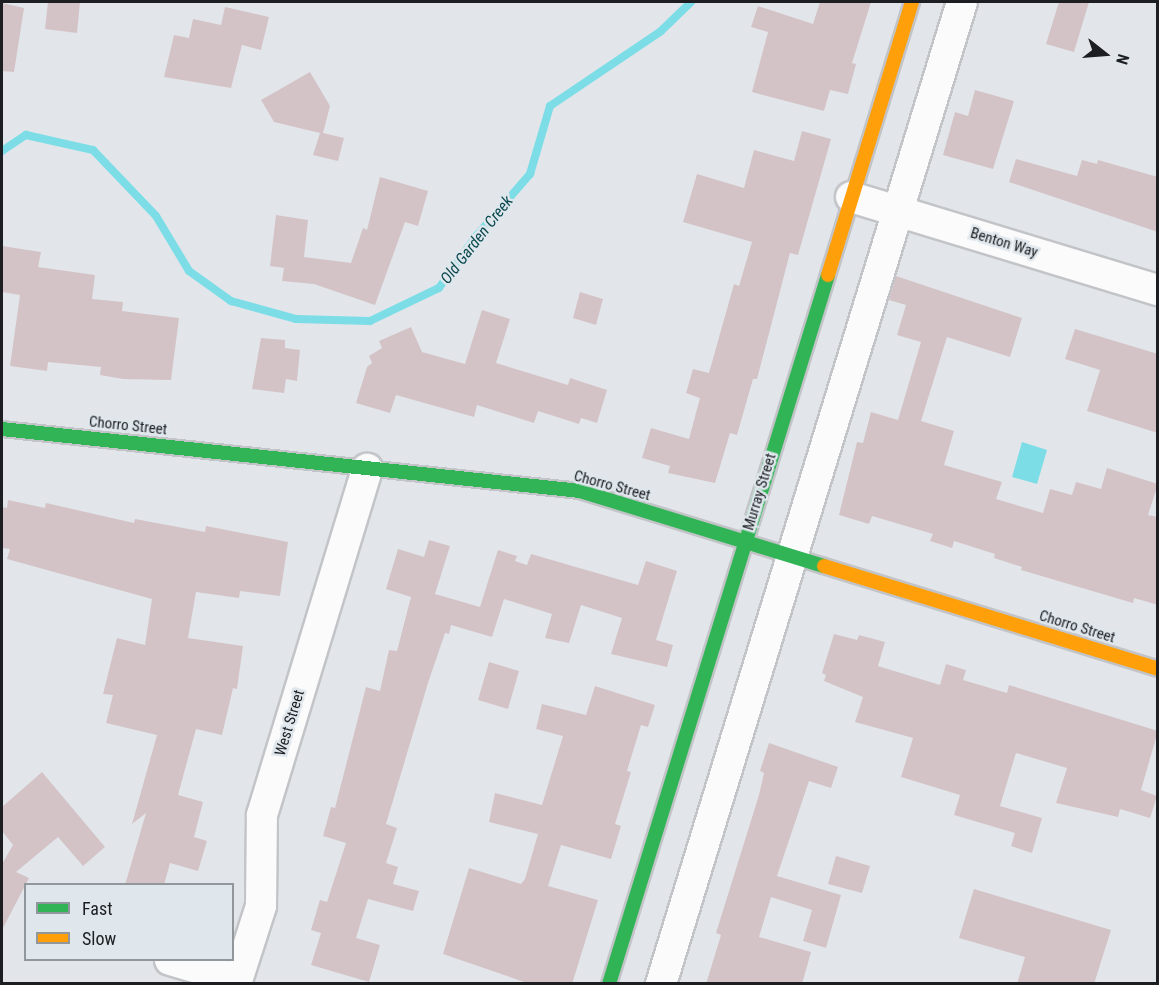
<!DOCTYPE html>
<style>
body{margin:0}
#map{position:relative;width:1159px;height:985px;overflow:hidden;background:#e2e6ea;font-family:"Roboto Condensed",sans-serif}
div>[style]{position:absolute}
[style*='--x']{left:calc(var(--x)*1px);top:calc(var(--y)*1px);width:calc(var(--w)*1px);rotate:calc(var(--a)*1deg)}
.water>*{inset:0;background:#7cdde7}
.stream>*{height:8px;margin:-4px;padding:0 4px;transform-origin:4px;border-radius:4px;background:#7cdde7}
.building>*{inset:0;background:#d4c3c6}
.roads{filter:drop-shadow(2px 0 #c2c4c7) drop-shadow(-2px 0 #c2c4c7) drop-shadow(0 2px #c2c4c7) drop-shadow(0 -2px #c2c4c7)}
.street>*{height:30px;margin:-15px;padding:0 15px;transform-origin:15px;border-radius:15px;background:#fbfbfc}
.fast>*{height:14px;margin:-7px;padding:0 7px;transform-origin:7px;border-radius:7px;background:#30b455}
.slow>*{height:14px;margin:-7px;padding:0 7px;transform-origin:7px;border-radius:7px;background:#ff9f0a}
span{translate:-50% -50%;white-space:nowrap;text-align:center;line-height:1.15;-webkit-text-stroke:5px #dfe7ed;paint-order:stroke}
.street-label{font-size:15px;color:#1c1e21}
.water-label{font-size:16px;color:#0a494e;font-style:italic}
.frame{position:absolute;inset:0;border:3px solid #1c1e21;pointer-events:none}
.legend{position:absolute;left:24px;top:883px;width:210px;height:78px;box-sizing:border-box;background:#dfe7ed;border:2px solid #91979b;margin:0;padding:8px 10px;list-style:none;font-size:18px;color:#1c1e21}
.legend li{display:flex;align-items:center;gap:12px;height:30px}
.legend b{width:30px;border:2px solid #91979b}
.north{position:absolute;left:1075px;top:24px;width:60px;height:60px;-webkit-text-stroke:4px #dfe7ed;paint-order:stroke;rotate:107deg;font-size:16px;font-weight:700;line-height:24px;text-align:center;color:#1c1e21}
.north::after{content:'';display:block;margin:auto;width:21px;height:27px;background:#1c1e21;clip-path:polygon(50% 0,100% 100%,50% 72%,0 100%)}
</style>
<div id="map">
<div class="water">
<i style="clip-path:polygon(1022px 442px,1047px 450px,1037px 484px,1012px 477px)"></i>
</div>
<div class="stream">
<i style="--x:2;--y:151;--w:29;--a:-34"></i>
<i style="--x:26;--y:135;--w:69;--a:12.6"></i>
<i style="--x:93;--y:150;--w:91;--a:46.3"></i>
<i style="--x:156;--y:216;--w:64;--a:59"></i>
<i style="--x:189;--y:271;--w:52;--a:35.5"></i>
<i style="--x:231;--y:301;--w:67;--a:15.5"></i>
<i style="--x:296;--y:319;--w:74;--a:1.5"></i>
<i style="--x:370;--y:321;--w:76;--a:-25.6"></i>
<i style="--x:439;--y:288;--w:65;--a:-54.4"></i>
<i style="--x:477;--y:235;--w:81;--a:-49"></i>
<i style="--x:530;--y:174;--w:71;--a:-73.6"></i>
<i style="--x:550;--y:106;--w:134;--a:-34"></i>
<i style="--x:661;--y:31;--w:42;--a:-44"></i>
</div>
<div class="building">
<i style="clip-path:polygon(48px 2px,80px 2px,77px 33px,45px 29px)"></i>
<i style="clip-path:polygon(820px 2px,871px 2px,852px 63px,856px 64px,848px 94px,830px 90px,824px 111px,752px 92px,768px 32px,751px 27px,758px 6px,813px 24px)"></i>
<i style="clip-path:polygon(1059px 2px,1089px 2px,1074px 52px,1046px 44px)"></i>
<i style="clip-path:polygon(2px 3px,24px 8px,14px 72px,2px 71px)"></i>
<i style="clip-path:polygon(225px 7px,269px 17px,261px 50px,242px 45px,231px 88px,164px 77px,174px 35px,189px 38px,193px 19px,221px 25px)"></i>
<i style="clip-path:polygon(310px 72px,330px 106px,323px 133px,344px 138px,338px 161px,313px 155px,320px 133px,274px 122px,261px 100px)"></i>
<i style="clip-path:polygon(975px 90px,1014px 101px,993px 169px,943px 155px,955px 112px,968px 116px)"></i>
<i style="clip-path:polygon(802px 131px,831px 139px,798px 255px,790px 253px,757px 379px,753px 379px,737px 435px,730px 433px,715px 483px,668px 473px,670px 466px,642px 458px,651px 428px,689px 439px,700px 398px,686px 393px,693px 369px,709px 373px,734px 284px,739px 286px,752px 242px,683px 222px,697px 174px,744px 188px,754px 150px,794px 161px)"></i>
<i style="clip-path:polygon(1016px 159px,1077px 176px,1082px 160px,1097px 164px,1098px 160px,1158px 177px,1158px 232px,1009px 182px)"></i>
<i style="clip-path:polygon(380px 177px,428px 191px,418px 226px,405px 222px,375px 305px,314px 284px,282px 281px,284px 268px,270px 266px,276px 215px,308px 220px,304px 257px,351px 263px,363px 228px,367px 230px)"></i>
<i style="clip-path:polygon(2px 246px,41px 252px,38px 267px,95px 275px,92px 299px,123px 302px,122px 311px,179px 318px,171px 380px,123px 379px,100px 375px,101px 367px,48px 362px,47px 371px,10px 366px,20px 295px,2px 292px)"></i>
<i style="clip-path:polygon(896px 276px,1022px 318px,1010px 357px,947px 337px,921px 421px,954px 431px,944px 465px,1002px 482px,996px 499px,1043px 513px,1050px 489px,1072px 495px,1076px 482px,1101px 489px,1107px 468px,1158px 484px,1148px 515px,1158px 517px,1158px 605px,1134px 598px,1133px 603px,1021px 570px,1022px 567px,994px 558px,995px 554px,954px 541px,952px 548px,930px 541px,933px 534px,872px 516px,869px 524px,839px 515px,857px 442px,863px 443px,871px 412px,898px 420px,921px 342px,897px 335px,906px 305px,889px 300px)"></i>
<i style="clip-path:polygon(580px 292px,603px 299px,596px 325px,573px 318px)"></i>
<i style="clip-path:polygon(482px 310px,510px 319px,496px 363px,568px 385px,570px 378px,607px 390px,597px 423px,581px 418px,579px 424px,538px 411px,534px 423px,477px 405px,474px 417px,396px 395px,390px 413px,356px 403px,367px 367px,372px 363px,369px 356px,382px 348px,379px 341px,411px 327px,422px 352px,465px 364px)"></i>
<i style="clip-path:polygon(1075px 329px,1158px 354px,1158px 433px,1087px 411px,1100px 370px,1065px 359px)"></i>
<i style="clip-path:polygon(261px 338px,285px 340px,285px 348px,300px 350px,297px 381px,286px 379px,284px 393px,252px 389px)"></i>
<i style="clip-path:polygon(8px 500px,45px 508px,46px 503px,134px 523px,135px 519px,205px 532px,206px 526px,288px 542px,280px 596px,240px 591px,239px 598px,196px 592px,188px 638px,243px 646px,237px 689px,233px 688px,222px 735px,196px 729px,178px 795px,203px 802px,194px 837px,207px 841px,198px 871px,170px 863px,164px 885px,125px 885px,146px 813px,132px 824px,157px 735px,106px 723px,113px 695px,103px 694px,117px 638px,145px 645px,152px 599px,7px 559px,10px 549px,2px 548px,2px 507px,7px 508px)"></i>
<i style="clip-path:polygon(429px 540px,450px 546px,435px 594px,480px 607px,498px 550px,517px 556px,515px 561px,527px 565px,531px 554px,638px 585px,646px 561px,677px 571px,656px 640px,673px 645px,667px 667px,611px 654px,622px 618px,581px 605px,569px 643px,545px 638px,552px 614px,504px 599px,492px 637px,451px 625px,449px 634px,445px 633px,428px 683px,386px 824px,397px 828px,386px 863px,398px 867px,393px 884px,419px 891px,413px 911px,368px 899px,356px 938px,380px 945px,369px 982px,311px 965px,321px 933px,311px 930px,320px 900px,327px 902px,346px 843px,323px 836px,331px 807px,335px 808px,366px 687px,380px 691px,389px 650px,397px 651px,411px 597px,386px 589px,398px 549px,424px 557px)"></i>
<i style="clip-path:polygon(834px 634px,857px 640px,859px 635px,885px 642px,878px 666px,940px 685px,946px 664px,966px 670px,963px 680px,1007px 693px,1009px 685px,1158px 731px,1141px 790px,1157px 796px,1150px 818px,1120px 809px,1118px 817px,1056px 803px,1067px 768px,1016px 753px,1000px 806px,1042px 818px,1032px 853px,1011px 846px,1015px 833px,954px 815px,960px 795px,901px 777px,913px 738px,855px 722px,863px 697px,824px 681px,826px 675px,822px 673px)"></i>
<i style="clip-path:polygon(489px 662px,519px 671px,508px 709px,478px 700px)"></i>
<i style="clip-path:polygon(595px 686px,655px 705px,648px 727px,641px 725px,627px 771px,631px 772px,615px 824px,621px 826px,611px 859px,561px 845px,548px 886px,598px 900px,572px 984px,530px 984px,443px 954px,469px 868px,521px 884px,525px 879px,538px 834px,489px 822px,495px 793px,542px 805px,563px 736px,536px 729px,542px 704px,586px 715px)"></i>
<i style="clip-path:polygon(769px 743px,838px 767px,831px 788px,809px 781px,777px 876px,841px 895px,826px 948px,803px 941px,812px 910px,771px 897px,759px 937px,811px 952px,802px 984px,706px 984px,721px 935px,716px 933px,759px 795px,764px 773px,760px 771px)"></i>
<i style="clip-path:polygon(42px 772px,105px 847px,83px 866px,58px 837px,16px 872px,29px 878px,2px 930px,2px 864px,13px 845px,2px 831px,2px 807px)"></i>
<i style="clip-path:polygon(836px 856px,870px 866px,862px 893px,828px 884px)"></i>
<i style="clip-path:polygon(974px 889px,1111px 930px,1094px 984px,1017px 984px,1025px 957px,959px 938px)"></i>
</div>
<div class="roads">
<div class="street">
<i style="--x:851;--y:197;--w:321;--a:16.9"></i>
<i style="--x:170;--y:960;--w:70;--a:16.6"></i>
<i style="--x:236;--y:984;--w:82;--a:-72.2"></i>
<i style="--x:261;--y:906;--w:91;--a:-89.4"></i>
<i style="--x:262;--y:815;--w:362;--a:-73.1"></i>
<i style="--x:661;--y:984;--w:1027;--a:-72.96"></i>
</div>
<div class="fast">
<i style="--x:2;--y:429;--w:581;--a:6.12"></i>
<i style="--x:580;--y:491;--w:255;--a:17.1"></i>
<i style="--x:609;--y:984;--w:742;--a:-72.83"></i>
</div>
<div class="slow">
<i style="--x:828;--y:275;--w:286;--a:-72.9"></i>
<i style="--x:824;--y:566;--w:350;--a:17.1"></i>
</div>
</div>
<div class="street-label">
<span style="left:1004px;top:243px;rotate:17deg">Benton Way</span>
<span style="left:128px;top:426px;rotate:6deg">Chorro Street</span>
<span style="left:612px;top:486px;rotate:15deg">Chorro Street</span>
<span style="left:760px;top:492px;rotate:-73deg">Murray Street</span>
<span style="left:1077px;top:627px;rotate:17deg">Chorro Street</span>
<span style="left:290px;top:723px;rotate:-73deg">West Street</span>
</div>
<div class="water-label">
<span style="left:477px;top:240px;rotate:-52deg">Old Garden Creek</span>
</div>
<div class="frame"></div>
<ul class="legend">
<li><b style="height:8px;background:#30b455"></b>Fast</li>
<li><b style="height:8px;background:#ff9f0a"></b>Slow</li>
</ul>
<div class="north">N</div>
</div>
